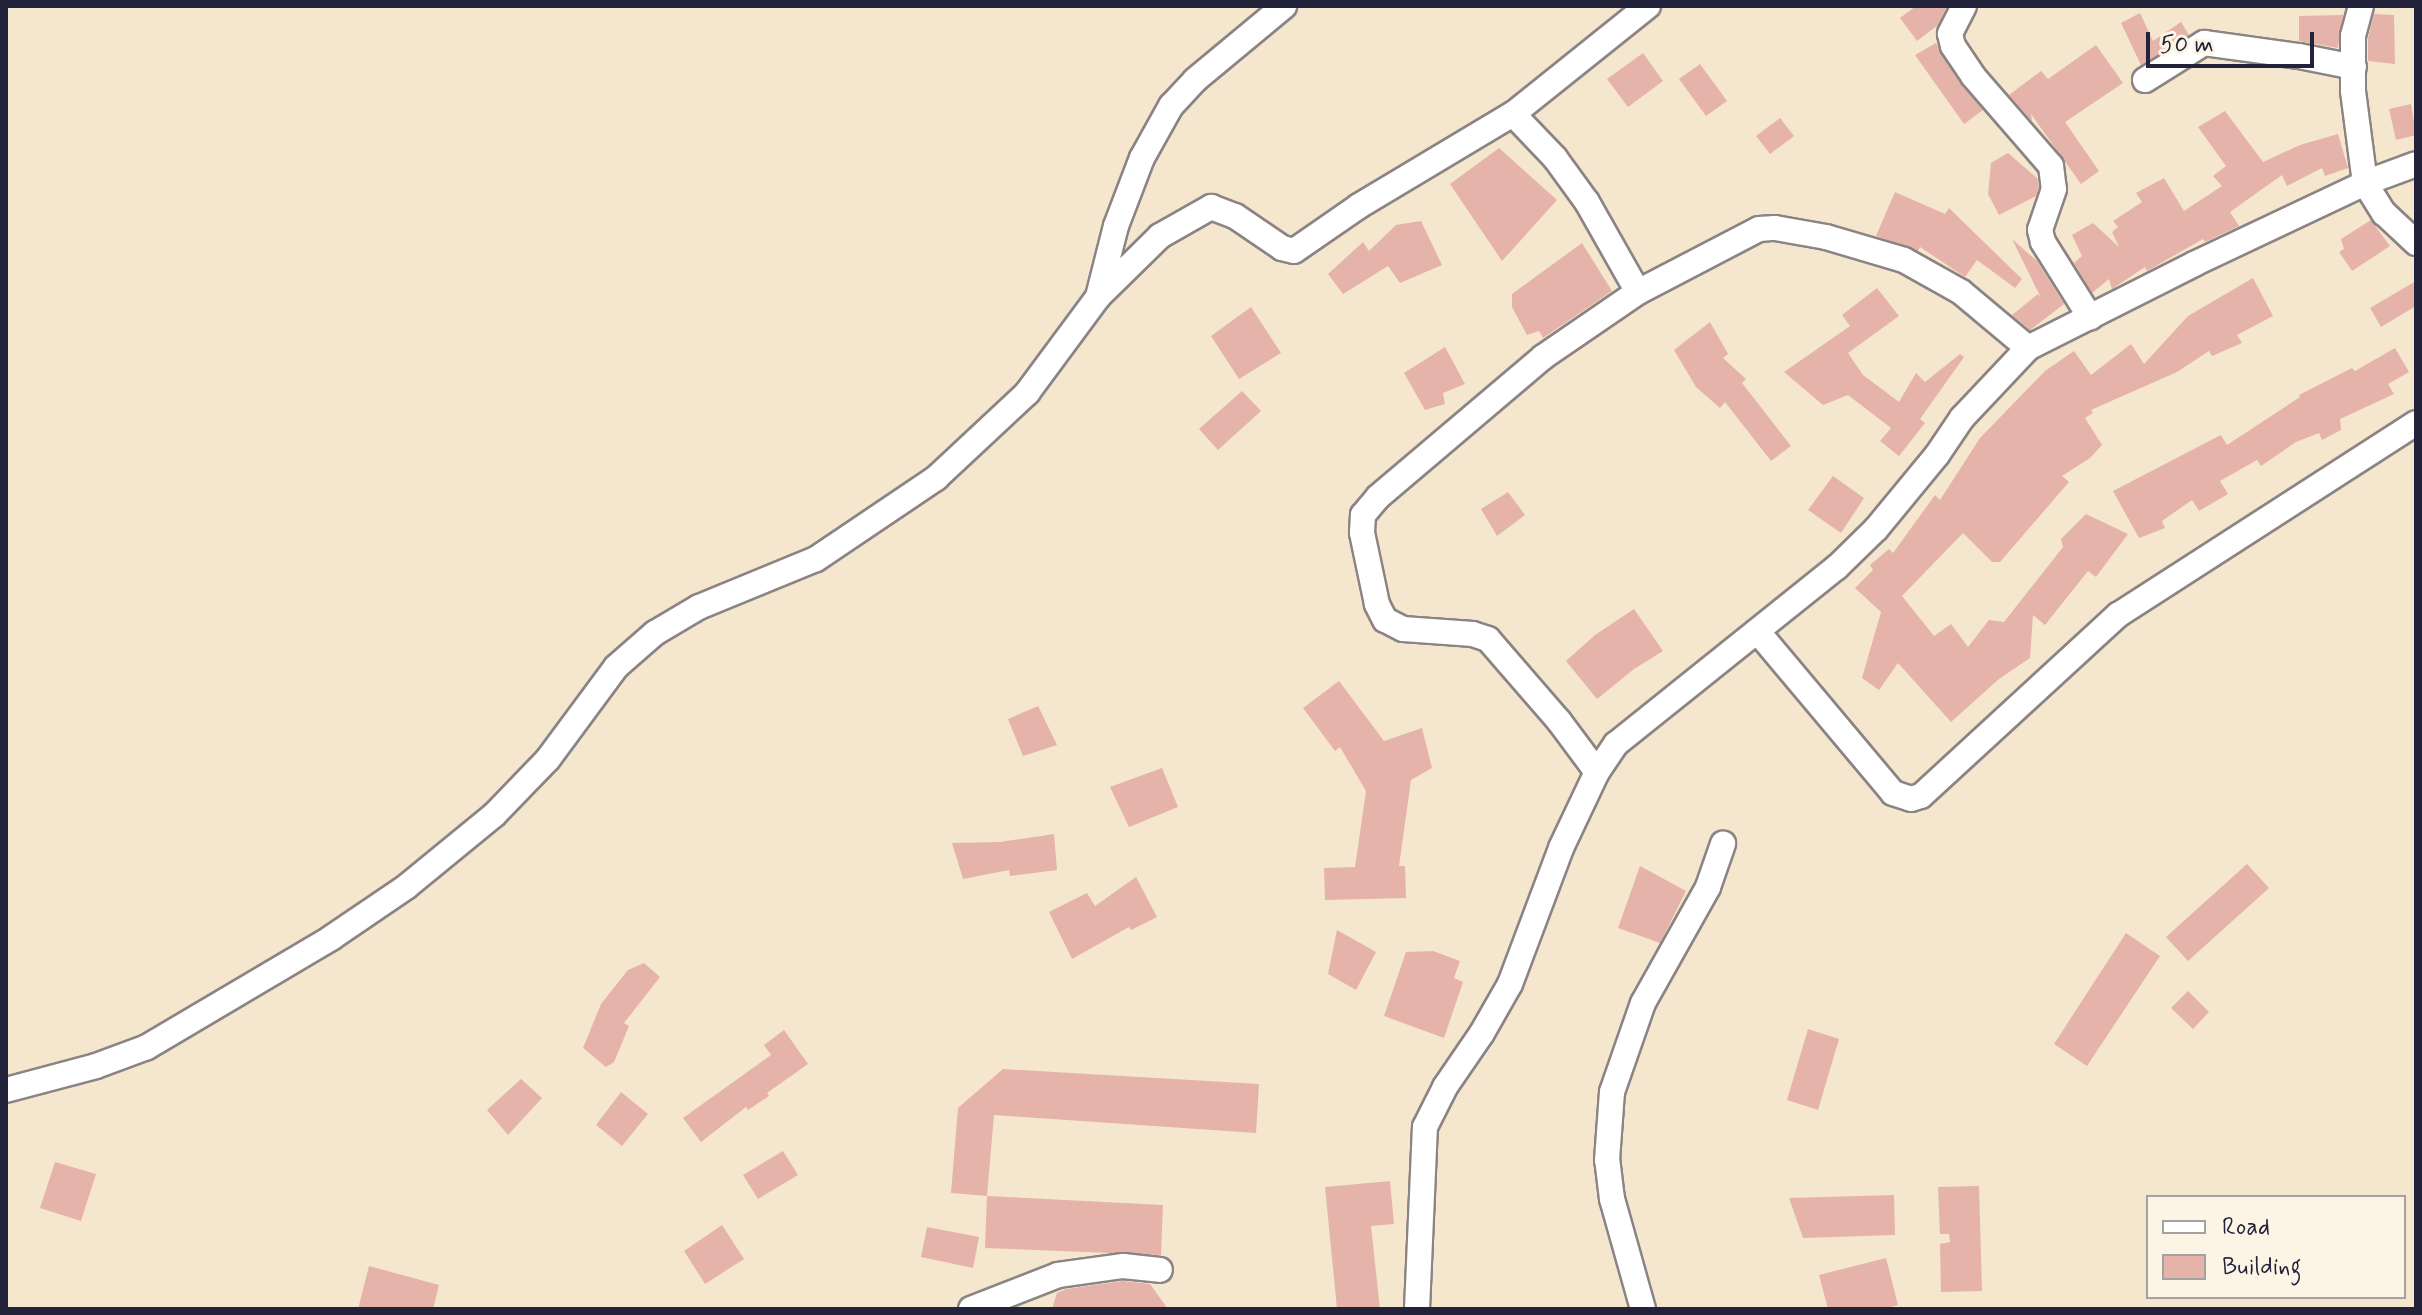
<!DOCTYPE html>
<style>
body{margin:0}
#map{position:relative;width:2422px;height:1315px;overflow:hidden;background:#f5e7cd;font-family:Mynerve,sans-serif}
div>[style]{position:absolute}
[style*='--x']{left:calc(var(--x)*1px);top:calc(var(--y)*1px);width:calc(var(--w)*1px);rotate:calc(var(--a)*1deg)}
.building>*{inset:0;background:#e5b3aa}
.roads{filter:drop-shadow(2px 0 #8c8484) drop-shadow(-2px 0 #8c8484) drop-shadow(0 2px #8c8484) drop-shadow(0 -2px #8c8484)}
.minor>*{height:24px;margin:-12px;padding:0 12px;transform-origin:12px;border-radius:12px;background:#fff}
span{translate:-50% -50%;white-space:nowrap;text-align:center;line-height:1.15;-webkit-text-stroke:6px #fcf5e5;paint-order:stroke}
.frame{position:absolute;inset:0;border:8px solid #22223b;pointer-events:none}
.legend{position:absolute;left:2146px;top:1195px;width:260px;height:104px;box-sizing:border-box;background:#fcf5e5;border:2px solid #a5a1a1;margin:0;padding:10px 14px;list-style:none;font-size:24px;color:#22223b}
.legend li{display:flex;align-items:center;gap:16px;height:40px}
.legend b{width:40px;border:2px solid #a5a1a1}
.scale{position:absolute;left:2146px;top:32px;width:168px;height:36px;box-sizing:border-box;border:4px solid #22223b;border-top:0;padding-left:10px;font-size:24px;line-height:28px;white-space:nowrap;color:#22223b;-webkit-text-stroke:6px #fcf5e5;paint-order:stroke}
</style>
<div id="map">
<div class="building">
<i style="clip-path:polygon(1916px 6px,1947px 6px,1938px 25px,1917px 41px,1900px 18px)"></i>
<i style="clip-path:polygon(2140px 13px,2153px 41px,2181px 22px,2189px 35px,2141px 65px,2121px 23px)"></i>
<i style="clip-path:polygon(2374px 14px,2394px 15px,2395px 64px,2368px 61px,2368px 38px)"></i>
<i style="clip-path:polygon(2343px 15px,2338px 48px,2299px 41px,2299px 16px)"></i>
<i style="clip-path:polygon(1936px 43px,1961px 84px,1983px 110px,1964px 124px,1915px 55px)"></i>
<i style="clip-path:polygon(2096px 45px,2123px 83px,2065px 122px,2099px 171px,2081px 184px,2031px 114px,2032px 121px,2009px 95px,2041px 71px,2048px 79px)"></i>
<i style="clip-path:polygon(1643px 53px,1663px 81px,1628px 107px,1607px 79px)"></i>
<i style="clip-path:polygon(1700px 64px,1727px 101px,1706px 116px,1679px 79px)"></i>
<i style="clip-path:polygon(2411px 104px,2416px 135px,2396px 140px,2389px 109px)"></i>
<i style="clip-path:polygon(2225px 111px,2263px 162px,2300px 145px,2338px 134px,2348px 168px,2325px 176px,2322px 168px,2287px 186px,2282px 175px,2230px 212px,2239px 226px,2205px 242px,2203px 239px,2147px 271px,2145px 267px,2112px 289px,2109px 279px,2092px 293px,2074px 263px,2082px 256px,2072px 235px,2093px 223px,2119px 247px,2112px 232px,2118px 227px,2113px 221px,2142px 202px,2136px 193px,2164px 178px,2184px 211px,2222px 186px,2213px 176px,2226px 166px,2198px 127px)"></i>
<i style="clip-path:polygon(1780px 118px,1794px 136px,1770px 154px,1756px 136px)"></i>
<i style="clip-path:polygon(1499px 148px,1557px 200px,1502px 261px,1450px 184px)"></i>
<i style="clip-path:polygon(2008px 153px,2037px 178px,2039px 187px,2036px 196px,1999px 215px,1988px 194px,1991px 163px)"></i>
<i style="clip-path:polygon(1895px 192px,1945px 214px,1949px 208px,2022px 279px,2015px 288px,1977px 260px,1965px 277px,1920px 247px,1918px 251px,1876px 236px)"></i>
<i style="clip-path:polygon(2371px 220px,2390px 246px,2352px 271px,2339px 252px,2344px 249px,2341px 239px)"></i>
<i style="clip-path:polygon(1421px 221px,1442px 265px,1400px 283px,1388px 266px,1343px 294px,1328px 274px,1363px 242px,1369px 251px,1396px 225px)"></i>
<i style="clip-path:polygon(2012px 239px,2037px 261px,2064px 304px,2030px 330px,2012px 315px,2038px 294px,2041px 298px)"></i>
<i style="clip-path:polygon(1582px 243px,1612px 291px,1543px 338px,1539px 331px,1527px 335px,1512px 307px,1512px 294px)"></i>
<i style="clip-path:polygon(2253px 278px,2273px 316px,2237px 335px,2242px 343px,2212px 356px,2209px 351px,2177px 372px,2091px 410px,2093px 413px,2085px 418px,2102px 445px,2090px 458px,2062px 476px,2069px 482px,2000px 562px,1992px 562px,1963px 533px,1902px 596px,1934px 636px,1951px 624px,1968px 647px,1989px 620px,2004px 622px,2063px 547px,2061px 539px,2086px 514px,2128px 534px,2096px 577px,2088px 571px,2045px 625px,2033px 615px,2030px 658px,1999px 679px,1951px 722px,1898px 663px,1879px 690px,1862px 678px,1881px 612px,1855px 588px,1873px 570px,1870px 565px,1889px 549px,1893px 553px,1935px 495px,1940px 500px,1980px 438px,2045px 371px,2074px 351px,2091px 375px,2131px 344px,2144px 364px,2188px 316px)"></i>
<i style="clip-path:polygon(2416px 281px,2416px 306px,2381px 327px,2370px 308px)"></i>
<i style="clip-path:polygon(1877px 288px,1899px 316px,1848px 353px,1863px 375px,1899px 402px,1916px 373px,1925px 382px,1960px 354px,1964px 357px,1920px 419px,1925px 423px,1899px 456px,1880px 441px,1891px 428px,1848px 395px,1823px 405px,1784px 372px,1850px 326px,1842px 315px)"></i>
<i style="clip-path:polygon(1251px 307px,1281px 353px,1239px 379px,1211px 336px)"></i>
<i style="clip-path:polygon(1710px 322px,1728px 354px,1723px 358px,1746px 379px,1742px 383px,1791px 446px,1771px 461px,1725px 402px,1720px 408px,1696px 387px,1674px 350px)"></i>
<i style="clip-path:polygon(1445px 347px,1465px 384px,1443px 393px,1445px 404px,1425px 410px,1404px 373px)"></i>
<i style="clip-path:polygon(2395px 348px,2409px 372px,2388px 384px,2394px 394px,2340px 419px,2341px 430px,2322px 440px,2319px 433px,2296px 442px,2261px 466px,2257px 460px,2220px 481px,2228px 494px,2199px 511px,2192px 500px,2162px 521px,2165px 528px,2139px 538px,2113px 491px,2221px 435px,2227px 445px,2300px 397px,2299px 395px,2352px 368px,2355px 371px)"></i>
<i style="clip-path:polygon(1242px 391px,1261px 411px,1218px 450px,1199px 429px)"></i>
<i style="clip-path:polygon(1833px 476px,1864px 498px,1841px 533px,1808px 510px)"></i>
<i style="clip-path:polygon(1508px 492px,1525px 515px,1497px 536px,1481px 509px)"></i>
<i style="clip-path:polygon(1634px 609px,1663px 651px,1634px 669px,1597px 699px,1566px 661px,1595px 635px)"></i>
<i style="clip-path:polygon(1339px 681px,1384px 741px,1422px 728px,1432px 768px,1411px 780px,1399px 866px,1405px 866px,1406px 898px,1325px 900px,1324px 868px,1355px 867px,1366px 791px,1340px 747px,1335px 751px,1303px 708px)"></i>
<i style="clip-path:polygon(1038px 706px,1057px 745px,1023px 756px,1008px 719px)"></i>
<i style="clip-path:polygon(1162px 768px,1178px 807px,1129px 827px,1110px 787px)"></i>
<i style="clip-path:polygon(1054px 834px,1057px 870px,1010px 876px,1009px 870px,963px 879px,952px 843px,1000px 842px)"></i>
<i style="clip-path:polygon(2247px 864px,2269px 888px,2188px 961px,2166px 937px)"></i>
<i style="clip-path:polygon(1640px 866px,1686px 891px,1660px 943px,1618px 928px)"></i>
<i style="clip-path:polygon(1136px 877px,1157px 917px,1131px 930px,1129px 927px,1072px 959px,1049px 912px,1087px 893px,1095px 906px)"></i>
<i style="clip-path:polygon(1337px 930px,1376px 952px,1356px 990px,1328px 974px)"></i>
<i style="clip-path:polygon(2126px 933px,2160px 956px,2087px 1066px,2054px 1044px)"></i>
<i style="clip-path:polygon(1433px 951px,1460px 961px,1454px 978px,1463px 982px,1444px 1038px,1384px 1016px,1406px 952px)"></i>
<i style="clip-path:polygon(644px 963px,660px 977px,624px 1023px,629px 1026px,614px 1062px,606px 1067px,583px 1048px,601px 1004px,628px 970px)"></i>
<i style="clip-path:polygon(2188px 991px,2209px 1012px,2193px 1029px,2171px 1008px)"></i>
<i style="clip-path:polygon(1808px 1029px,1839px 1039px,1818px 1110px,1787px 1100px)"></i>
<i style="clip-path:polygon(784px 1030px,808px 1064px,767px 1093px,769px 1096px,748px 1110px,746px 1107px,701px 1142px,683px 1118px,771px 1055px,764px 1045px)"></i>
<i style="clip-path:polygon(1003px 1069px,1259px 1084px,1256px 1133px,994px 1115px,987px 1196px,951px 1193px,958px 1108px)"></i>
<i style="clip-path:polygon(521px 1079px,542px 1098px,508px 1135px,487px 1110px)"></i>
<i style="clip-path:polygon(621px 1092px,648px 1114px,622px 1146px,596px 1125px)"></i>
<i style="clip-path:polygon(783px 1151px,798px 1175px,758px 1199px,743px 1175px)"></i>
<i style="clip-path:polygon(55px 1162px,96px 1174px,81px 1221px,40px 1208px)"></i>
<i style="clip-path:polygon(1390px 1181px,1394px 1224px,1371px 1226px,1380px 1309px,1337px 1309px,1325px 1187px)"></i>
<i style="clip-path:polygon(1979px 1186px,1982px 1291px,1941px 1292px,1940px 1244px,1950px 1242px,1949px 1234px,1940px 1234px,1938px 1187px)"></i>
<i style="clip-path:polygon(1894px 1195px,1895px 1235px,1803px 1238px,1789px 1198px)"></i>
<i style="clip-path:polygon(987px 1196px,1163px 1205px,1161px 1255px,985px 1248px)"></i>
<i style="clip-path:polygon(722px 1225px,744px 1259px,705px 1284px,684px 1251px)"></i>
<i style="clip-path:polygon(927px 1227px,979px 1237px,973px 1268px,921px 1257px)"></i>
<i style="clip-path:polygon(1886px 1258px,1898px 1305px,1884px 1309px,1828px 1309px,1819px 1275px)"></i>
<i style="clip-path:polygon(369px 1266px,439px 1285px,433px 1309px,358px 1309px)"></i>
<i style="clip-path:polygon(1123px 1281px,1150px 1284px,1168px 1309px,1052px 1309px,1057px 1293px,1066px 1289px)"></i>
</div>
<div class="roads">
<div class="minor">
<i style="--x:1964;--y:6;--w:31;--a:117"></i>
<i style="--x:1950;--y:34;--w:12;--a:76"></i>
<i style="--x:1953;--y:46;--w:36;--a:56"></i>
<i style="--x:1973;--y:76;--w:119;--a:49.1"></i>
<i style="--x:2051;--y:166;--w:23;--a:83"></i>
<i style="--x:2054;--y:189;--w:43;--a:108.9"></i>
<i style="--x:2040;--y:230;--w:12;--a:76"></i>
<i style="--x:2043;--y:242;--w:89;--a:57.9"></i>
<i style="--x:2361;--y:6;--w:31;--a:105"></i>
<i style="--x:2353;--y:36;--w:55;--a:90"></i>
<i style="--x:2353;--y:91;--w:93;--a:82.6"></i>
<i style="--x:2365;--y:183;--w:36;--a:58"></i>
<i style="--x:2384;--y:213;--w:44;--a:43.2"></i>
<i style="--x:2145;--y:80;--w:70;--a:-32.1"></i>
<i style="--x:2204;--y:43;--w:96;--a:7.8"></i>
<i style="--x:2299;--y:56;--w:56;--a:11.3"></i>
<i style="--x:1513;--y:114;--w:61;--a:46.3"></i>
<i style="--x:1555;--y:158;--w:54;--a:54"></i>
<i style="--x:1587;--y:202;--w:103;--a:60.5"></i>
<i style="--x:1100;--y:295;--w:84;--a:-44.5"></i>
<i style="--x:1160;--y:236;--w:59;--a:-29.6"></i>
<i style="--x:1211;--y:207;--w:26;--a:21"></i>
<i style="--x:1235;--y:216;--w:57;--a:34.2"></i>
<i style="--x:1282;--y:248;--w:12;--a:14"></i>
<i style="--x:1294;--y:251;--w:79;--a:-34.7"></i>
<i style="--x:1359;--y:206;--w:179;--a:-30.9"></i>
<i style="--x:1513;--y:114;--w:173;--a:-38.7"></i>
<i style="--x:1758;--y:632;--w:210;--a:50"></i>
<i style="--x:1893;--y:793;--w:19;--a:18"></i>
<i style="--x:1911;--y:799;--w:10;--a:-17"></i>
<i style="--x:1921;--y:796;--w:268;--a:-42.6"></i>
<i style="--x:2118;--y:615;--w:354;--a:-32.8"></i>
<i style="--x:1597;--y:772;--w:64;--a:-126.7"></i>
<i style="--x:1559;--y:721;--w:108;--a:-130.9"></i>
<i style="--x:1488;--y:639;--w:16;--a:-162"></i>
<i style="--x:1473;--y:634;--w:70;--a:-175.9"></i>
<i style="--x:1403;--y:629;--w:20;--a:-153"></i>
<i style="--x:1385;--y:620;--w:18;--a:-117"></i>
<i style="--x:1377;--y:604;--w:73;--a:-101.9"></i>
<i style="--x:1362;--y:533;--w:18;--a:-87"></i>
<i style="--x:1363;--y:515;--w:23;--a:-50"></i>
<i style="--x:1378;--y:497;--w:216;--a:-40.3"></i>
<i style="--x:1543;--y:357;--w:115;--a:-34.4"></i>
<i style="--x:1638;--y:292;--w:136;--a:-27.5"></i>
<i style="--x:1759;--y:229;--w:16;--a:-4"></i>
<i style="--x:1775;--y:228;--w:52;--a:10"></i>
<i style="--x:1826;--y:237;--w:81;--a:16.4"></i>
<i style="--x:1904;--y:260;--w:65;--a:29.3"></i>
<i style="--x:1961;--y:292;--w:87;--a:39.9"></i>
<i style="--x:6;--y:1090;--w:93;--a:-14.9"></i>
<i style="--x:96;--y:1066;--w:54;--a:-20.4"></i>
<i style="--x:147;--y:1047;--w:214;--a:-30.6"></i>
<i style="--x:331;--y:938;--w:91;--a:-34.2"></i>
<i style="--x:406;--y:887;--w:114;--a:-39.3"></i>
<i style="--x:494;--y:815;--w:78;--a:-46"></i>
<i style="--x:548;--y:759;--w:114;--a:-53.5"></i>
<i style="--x:616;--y:667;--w:52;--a:-41.1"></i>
<i style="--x:655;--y:633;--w:51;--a:-30.6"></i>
<i style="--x:699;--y:607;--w:126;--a:-22.3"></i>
<i style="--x:816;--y:559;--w:145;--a:-34"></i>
<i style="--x:936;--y:478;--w:125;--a:-43"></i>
<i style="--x:1027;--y:393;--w:119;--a:-53.5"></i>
<i style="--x:1098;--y:297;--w:73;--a:-75.8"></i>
<i style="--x:1116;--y:226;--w:73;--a:-69.1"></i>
<i style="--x:1142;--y:158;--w:60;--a:-60.9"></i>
<i style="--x:1171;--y:106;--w:35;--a:-47"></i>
<i style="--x:1195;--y:80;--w:116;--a:-39.7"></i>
<i style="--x:971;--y:1309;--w:93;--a:-21.3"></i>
<i style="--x:1058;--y:1275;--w:66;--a:-7.9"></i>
<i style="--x:1123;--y:1266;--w:37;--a:6"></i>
<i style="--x:1417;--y:1309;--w:182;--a:-87.5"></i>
<i style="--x:1425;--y:1127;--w:45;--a:-63.4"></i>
<i style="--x:1445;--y:1087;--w:65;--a:-55.6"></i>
<i style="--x:1482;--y:1033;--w:56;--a:-60.3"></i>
<i style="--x:1510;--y:984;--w:145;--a:-69.4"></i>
<i style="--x:1561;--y:848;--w:84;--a:-64.7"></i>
<i style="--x:1597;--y:772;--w:34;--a:-56"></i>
<i style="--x:1616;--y:744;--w:282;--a:-38.7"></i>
<i style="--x:1836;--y:568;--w:56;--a:-44.3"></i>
<i style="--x:1876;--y:529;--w:96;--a:-50.5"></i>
<i style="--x:1937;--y:455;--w:45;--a:-56"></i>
<i style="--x:1962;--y:418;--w:96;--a:-46.7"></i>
<i style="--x:2028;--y:348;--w:186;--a:-26.8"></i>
<i style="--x:2194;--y:264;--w:189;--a:-25.3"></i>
<i style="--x:2365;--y:183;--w:54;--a:-20.4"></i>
<i style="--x:1643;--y:1309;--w:114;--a:-105.7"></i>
<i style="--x:1612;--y:1199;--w:39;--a:-97"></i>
<i style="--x:1607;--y:1160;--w:68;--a:-85.8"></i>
<i style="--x:1612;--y:1092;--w:94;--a:-70.8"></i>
<i style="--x:1643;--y:1003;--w:133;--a:-60.7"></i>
<i style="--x:1708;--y:887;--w:46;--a:-70.8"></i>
</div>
</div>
<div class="frame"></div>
<ul class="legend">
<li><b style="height:10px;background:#fff"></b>Road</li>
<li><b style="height:22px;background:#e5b3aa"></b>Building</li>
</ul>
<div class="scale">50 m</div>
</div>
